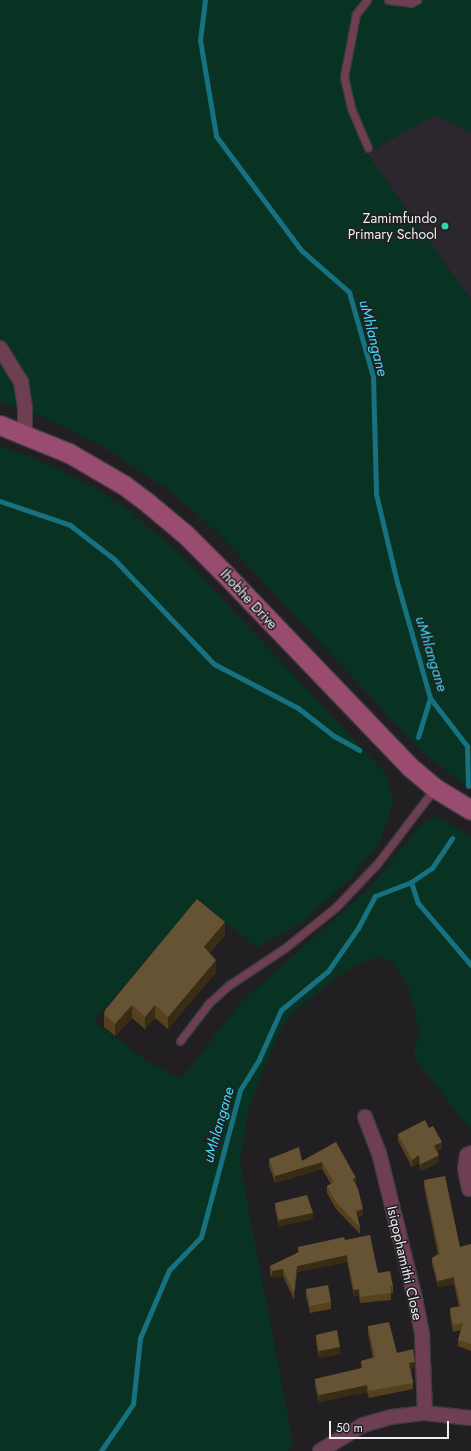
<!DOCTYPE html>
<style>
body{margin:0}
#map{position:relative;width:471px;height:1451px;overflow:hidden;background:#211f22;font-family:Jost,sans-serif}
div>[style]{position:absolute}
[style*='--x']{left:calc(var(--x)*1px);top:calc(var(--y)*1px);width:calc(var(--w)*1px);rotate:calc(var(--a)*1deg)}
.built>*{inset:0;background:#2c272f}
.green>*{inset:0;background:#083322}
.stream>*{height:5px;margin:-2.5px;padding:0 2.5px;transform-origin:2.5px;border-radius:2.5px;background:#187181}
.roads{filter:drop-shadow(1px 0 #3e3c3f) drop-shadow(-1px 0 #3e3c3f) drop-shadow(0 1px #3e3c3f) drop-shadow(0 -1px #3e3c3f)}
.lane>*{height:7px;margin:-3.5px;padding:0 3.5px;transform-origin:3.5px;border-radius:3.5px;background:#6e3e52}
.street>*{height:14px;margin:-7px;padding:0 7px;transform-origin:7px;border-radius:7px;background:#6e3e52}
.secondary>*{height:19px;margin:-9.5px;padding:0 9.5px;transform-origin:9.5px;border-radius:9.5px;background:#994c6f}
.wall>*{inset:0;background:#55411d}
.shaded-wall>*{inset:0;background:#392c15}
.building>*{inset:0;background:#655333}
.dots>*{width:11px;height:11px;translate:-50% -50%;box-sizing:border-box;border:2px solid #211f22;border-radius:50%}
span{translate:-50% -50%;white-space:nowrap;text-align:center;line-height:1.15;-webkit-text-stroke:3px #211f22;paint-order:stroke}
.poi-label{font-size:14px;color:#eeedef}
.right{translate:-100% -50%;text-align:right}
.street-label{font-size:14px;color:#eeedef}
.water-label{font-size:15px;color:#3cdcfa;font-style:italic}
.scale{position:absolute;left:329px;top:1421px;width:120px;height:18px;box-sizing:border-box;border:2px solid #eeedef;border-top:0;padding-left:5px;font-size:12px;line-height:14px;white-space:nowrap;color:#eeedef;-webkit-text-stroke:3px #211f22;paint-order:stroke}
</style>
<div id="map">
<div class="built">
<i style="clip-path:polygon(435px 115px,471px 132px,471px 300px,367px 153px)"></i>
</div>
<div class="green">
<i style="clip-path:polygon(0 0,471px 0,471px 132px,435px 115px,367px 153px,471px 300px,471px 790px,421px 751px,217px 532px,173px 493px,99px 444px,46px 418px,0 402px)"></i>
<i style="clip-path:polygon(0 445px,53px 466px,98px 490px,126px 508px,178px 551px,386px 774px,393px 802px,381px 840px,352px 877px,305px 920px,257px 948px,198px 899px,94px 1021px,148px 1062px,181px 1079px,243px 1000px,369px 889px,417px 829px,429px 819px,439px 817px,471px 837px,471px 1130px,413px 1056px,420px 1033px,408px 985px,392px 961px,379px 957px,358px 964px,343px 973px,296px 1010px,281px 1028px,248px 1110px,240px 1164px,293px 1443px,288px 1451px,0 1451px)"></i>
</div>
<div class="stream">
<i style="--x:205;--y:0;--w:40;--a:97.1"></i>
<i style="--x:200;--y:40;--w:97;--a:80.5"></i>
<i style="--x:216;--y:136;--w:142;--a:53.3"></i>
<i style="--x:301;--y:250;--w:64;--a:41.2"></i>
<i style="--x:349;--y:292;--w:88;--a:74.2"></i>
<i style="--x:373;--y:377;--w:117;--a:88.5"></i>
<i style="--x:376;--y:494;--w:90;--a:76.6"></i>
<i style="--x:397;--y:582;--w:121;--a:74.1"></i>
<i style="--x:430;--y:698;--w:61;--a:52.4"></i>
<i style="--x:467;--y:746;--w:40;--a:88.6"></i>
<i style="--x:0;--y:501;--w:74;--a:18.9"></i>
<i style="--x:70;--y:525;--w:56;--a:37.7"></i>
<i style="--x:114;--y:559;--w:145;--a:46.4"></i>
<i style="--x:214;--y:664;--w:95;--a:27.6"></i>
<i style="--x:298;--y:708;--w:46;--a:37.9"></i>
<i style="--x:334;--y:736;--w:29;--a:29"></i>
<i style="--x:418;--y:737;--w:41;--a:-72.9"></i>
<i style="--x:411;--y:882;--w:22;--a:72"></i>
<i style="--x:418;--y:903;--w:82;--a:49.5"></i>
<i style="--x:101;--y:1451;--w:57;--a:-55.8"></i>
<i style="--x:133;--y:1404;--w:66;--a:-83.9"></i>
<i style="--x:140;--y:1338;--w:74;--a:-66.9"></i>
<i style="--x:169;--y:1270;--w:46;--a:-45.9"></i>
<i style="--x:201;--y:1237;--w:152;--a:-75.1"></i>
<i style="--x:240;--y:1090;--w:36;--a:-58"></i>
<i style="--x:259;--y:1059;--w:54;--a:-65.8"></i>
<i style="--x:281;--y:1010;--w:61;--a:-39.7"></i>
<i style="--x:328;--y:971;--w:52;--a:-55.1"></i>
<i style="--x:358;--y:928;--w:36;--a:-62"></i>
<i style="--x:375;--y:896;--w:39;--a:-21"></i>
<i style="--x:411;--y:882;--w:25;--a:-34"></i>
<i style="--x:432;--y:868;--w:36;--a:-56"></i>
</div>
<div class="roads">
<div class="lane">
<i style="--x:367;--y:0;--w:18;--a:128"></i>
<i style="--x:356;--y:14;--w:64;--a:100.8"></i>
<i style="--x:344;--y:77;--w:32;--a:77"></i>
<i style="--x:351;--y:108;--w:43;--a:67"></i>
<i style="--x:388;--y:0;--w:23;--a:7"></i>
<i style="--x:411;--y:3;--w:7;--a:-27"></i>
<i style="--x:180;--y:1041;--w:48;--a:-52.7"></i>
<i style="--x:209;--y:1003;--w:27;--a:-42"></i>
<i style="--x:229;--y:985;--w:67;--a:-33.5"></i>
<i style="--x:285;--y:948;--w:65;--a:-38.8"></i>
<i style="--x:336;--y:907;--w:59;--a:-46.4"></i>
<i style="--x:377;--y:864;--w:96;--a:-52.7"></i>
</div>
<div class="street">
<i style="--x:0;--y:348;--w:40;--a:58"></i>
<i style="--x:21;--y:382;--w:25;--a:81"></i>
<i style="--x:25;--y:407;--w:27;--a:90"></i>
<i style="--x:365;--y:1117;--w:39;--a:69"></i>
<i style="--x:379;--y:1153;--w:154;--a:76.1"></i>
<i style="--x:416;--y:1303;--w:33;--a:79"></i>
<i style="--x:422;--y:1335;--w:78;--a:87.8"></i>
<i style="--x:469;--y:1189;--w:21;--a:-101"></i>
<i style="--x:465;--y:1168;--w:13;--a:-81"></i>
<i style="--x:467;--y:1155;--w:4;--a:-27"></i>
<i style="--x:320;--y:1451;--w:50;--a:-31.2"></i>
<i style="--x:363;--y:1425;--w:29;--a:-16"></i>
<i style="--x:391;--y:1417;--w:34;--a:-7"></i>
<i style="--x:425;--y:1413;--w:46;--a:6.2"></i>
</div>
<div class="secondary">
<i style="--x:0;--y:425;--w:74;--a:22.1"></i>
<i style="--x:69;--y:453;--w:64;--a:30.2"></i>
<i style="--x:124;--y:485;--w:31;--a:37"></i>
<i style="--x:149;--y:504;--w:47;--a:39.8"></i>
<i style="--x:185;--y:534;--w:57;--a:45"></i>
<i style="--x:225;--y:574;--w:267;--a:46.2"></i>
<i style="--x:410;--y:767;--w:33;--a:40"></i>
<i style="--x:435;--y:788;--w:42;--a:31.4"></i>
</div>
</div>
<div class="wall">
<i style="clip-path:polygon(225px 935px,210px 953px,216px 972px,168px 1029px,155px 1018px,145px 1029px,132px 1018px,115px 1036px,104px 1027px,104px 1014px)"></i>
<i style="clip-path:polygon(398px 1134px,442px 1149px,437px 1151px,439px 1162px,421px 1171px,419px 1163px,412px 1167px,398px 1141px)"></i>
<i style="clip-path:polygon(336px 1142px,356px 1185px,363px 1216px,357px 1217px,360px 1227px,360px 1234px,336px 1209px,327px 1193px,327px 1186px,331px 1184px,322px 1169px,275px 1183px,269px 1166px,269px 1159px,302px 1161px)"></i>
<i style="clip-path:polygon(424px 1180px,460px 1247px,471px 1244px,471px 1351px,458px 1346px,458px 1340px,461px 1330px,453px 1332px,450px 1315px,450px 1308px,459px 1307px,454px 1284px,438px 1287px,432px 1264px,432px 1258px,438px 1254px,424px 1187px)"></i>
<i style="clip-path:polygon(275px 1203px,313px 1219px,279px 1226px,275px 1209px)"></i>
<i style="clip-path:polygon(345px 1240px,378px 1273px,393px 1286px,393px 1293px,391px 1293px,391px 1300px,360px 1303px,359px 1295px,354px 1296px,347px 1262px,297px 1272px,294px 1300px,283px 1276px,272px 1278px,270px 1273px,270px 1266px,298px 1253px,298px 1247px)"></i>
<i style="clip-path:polygon(306px 1289px,331px 1302px,331px 1309px,310px 1313px,306px 1296px)"></i>
<i style="clip-path:polygon(368px 1326px,415px 1368px,411px 1369px,413px 1383px,413px 1389px,369px 1398px,367px 1392px,319px 1402px,315px 1386px,315px 1379px,361px 1368px,361px 1361px,373px 1358px,368px 1333px)"></i>
<i style="clip-path:polygon(316px 1335px,340px 1354px,319px 1358px,316px 1342px)"></i>
</div>
<div class="shaded-wall">
<i style="clip-path:polygon(225px 922px,225px 935px,204px 960px,204px 947px)"></i>
<i style="clip-path:polygon(216px 960px,216px 972px,168px 1029px,168px 1017px)"></i>
<i style="clip-path:polygon(132px 1005px,132px 1018px,115px 1036px,115px 1024px)"></i>
<i style="clip-path:polygon(155px 1005px,155px 1018px,145px 1029px,145px 1017px)"></i>
<i style="clip-path:polygon(442px 1142px,442px 1149px,434px 1153px,434px 1146px)"></i>
<i style="clip-path:polygon(419px 1155px,419px 1163px,412px 1167px,412px 1160px)"></i>
<i style="clip-path:polygon(439px 1155px,439px 1162px,421px 1171px,421px 1164px)"></i>
<i style="clip-path:polygon(322px 1162px,322px 1169px,275px 1183px,275px 1176px)"></i>
<i style="clip-path:polygon(356px 1178px,356px 1185px,353px 1179px)"></i>
<i style="clip-path:polygon(363px 1209px,363px 1216px,356px 1218px,356px 1211px)"></i>
<i style="clip-path:polygon(313px 1213px,313px 1219px,279px 1226px,279px 1220px)"></i>
<i style="clip-path:polygon(347px 1255px,347px 1262px,297px 1272px,294px 1300px,294px 1293px,297px 1266px)"></i>
<i style="clip-path:polygon(283px 1269px,283px 1276px,272px 1278px,272px 1271px)"></i>
<i style="clip-path:polygon(454px 1277px,454px 1284px,438px 1287px,438px 1281px)"></i>
<i style="clip-path:polygon(359px 1289px,359px 1295px,354px 1296px,354px 1290px)"></i>
<i style="clip-path:polygon(340px 1347px,340px 1354px,319px 1358px,319px 1351px)"></i>
<i style="clip-path:polygon(415px 1362px,415px 1368px,409px 1370px,409px 1363px)"></i>
<i style="clip-path:polygon(367px 1385px,367px 1392px,319px 1402px,319px 1395px)"></i>
</div>
<div class="building">
<i style="clip-path:polygon(197px 899px,225px 922px,204px 947px,216px 960px,168px 1017px,155px 1005px,145px 1017px,132px 1005px,115px 1024px,104px 1014px,105px 1010px)"></i>
<i style="clip-path:polygon(425px 1120px,429px 1128px,433px 1126px,442px 1142px,434px 1146px,439px 1155px,421px 1164px,419px 1155px,412px 1160px,398px 1134px)"></i>
<i style="clip-path:polygon(336px 1142px,356px 1178px,353px 1179px,358px 1189px,363px 1209px,356px 1211px,360px 1227px,336px 1202px,327px 1186px,334px 1182px,322px 1162px,275px 1176px,269px 1159px,299px 1147px,302px 1161px)"></i>
<i style="clip-path:polygon(445px 1176px,460px 1247px,471px 1244px,471px 1344px,458px 1340px,463px 1323px,453px 1325px,450px 1308px,461px 1306px,454px 1277px,438px 1281px,432px 1258px,440px 1254px,424px 1180px)"></i>
<i style="clip-path:polygon(307px 1195px,313px 1213px,279px 1220px,275px 1203px)"></i>
<i style="clip-path:polygon(370px 1235px,378px 1273px,390px 1271px,393px 1286px,390px 1286px,391px 1293px,360px 1297px,359px 1289px,354px 1290px,347px 1255px,297px 1266px,294px 1293px,283px 1269px,272px 1271px,270px 1266px,299px 1252px,298px 1247px,344px 1237px,345px 1240px)"></i>
<i style="clip-path:polygon(328px 1285px,331px 1302px,310px 1306px,306px 1289px)"></i>
<i style="clip-path:polygon(389px 1322px,397px 1353px,413px 1349px,415px 1362px,409px 1363px,413px 1383px,369px 1391px,367px 1385px,319px 1395px,315px 1379px,363px 1368px,361px 1361px,375px 1357px,368px 1326px)"></i>
<i style="clip-path:polygon(337px 1330px,340px 1347px,319px 1351px,316px 1335px)"></i>
</div>
<div class="dots">
<i style="left:445px;top:226px;background:#2bd5ac"></i>
</div>
<div class="poi-label">
<span class="right" style="left:437px;top:226px">Zamimfundo<br>Primary School</span>
</div>
<div class="street-label">
<span style="left:249px;top:599px;rotate:47deg">Ihobhe Drive</span>
<span style="left:405px;top:1263px;rotate:77deg">Isiqophamithi Close</span>
</div>
<div class="water-label">
<span style="left:373px;top:338px;rotate:76deg">uMhlangane</span>
<span style="left:431px;top:654px;rotate:73deg">uMhlangane</span>
<span style="left:219px;top:1125px;rotate:-74deg">uMhlangane</span>
</div>
<div class="scale">50 m</div>
</div>
